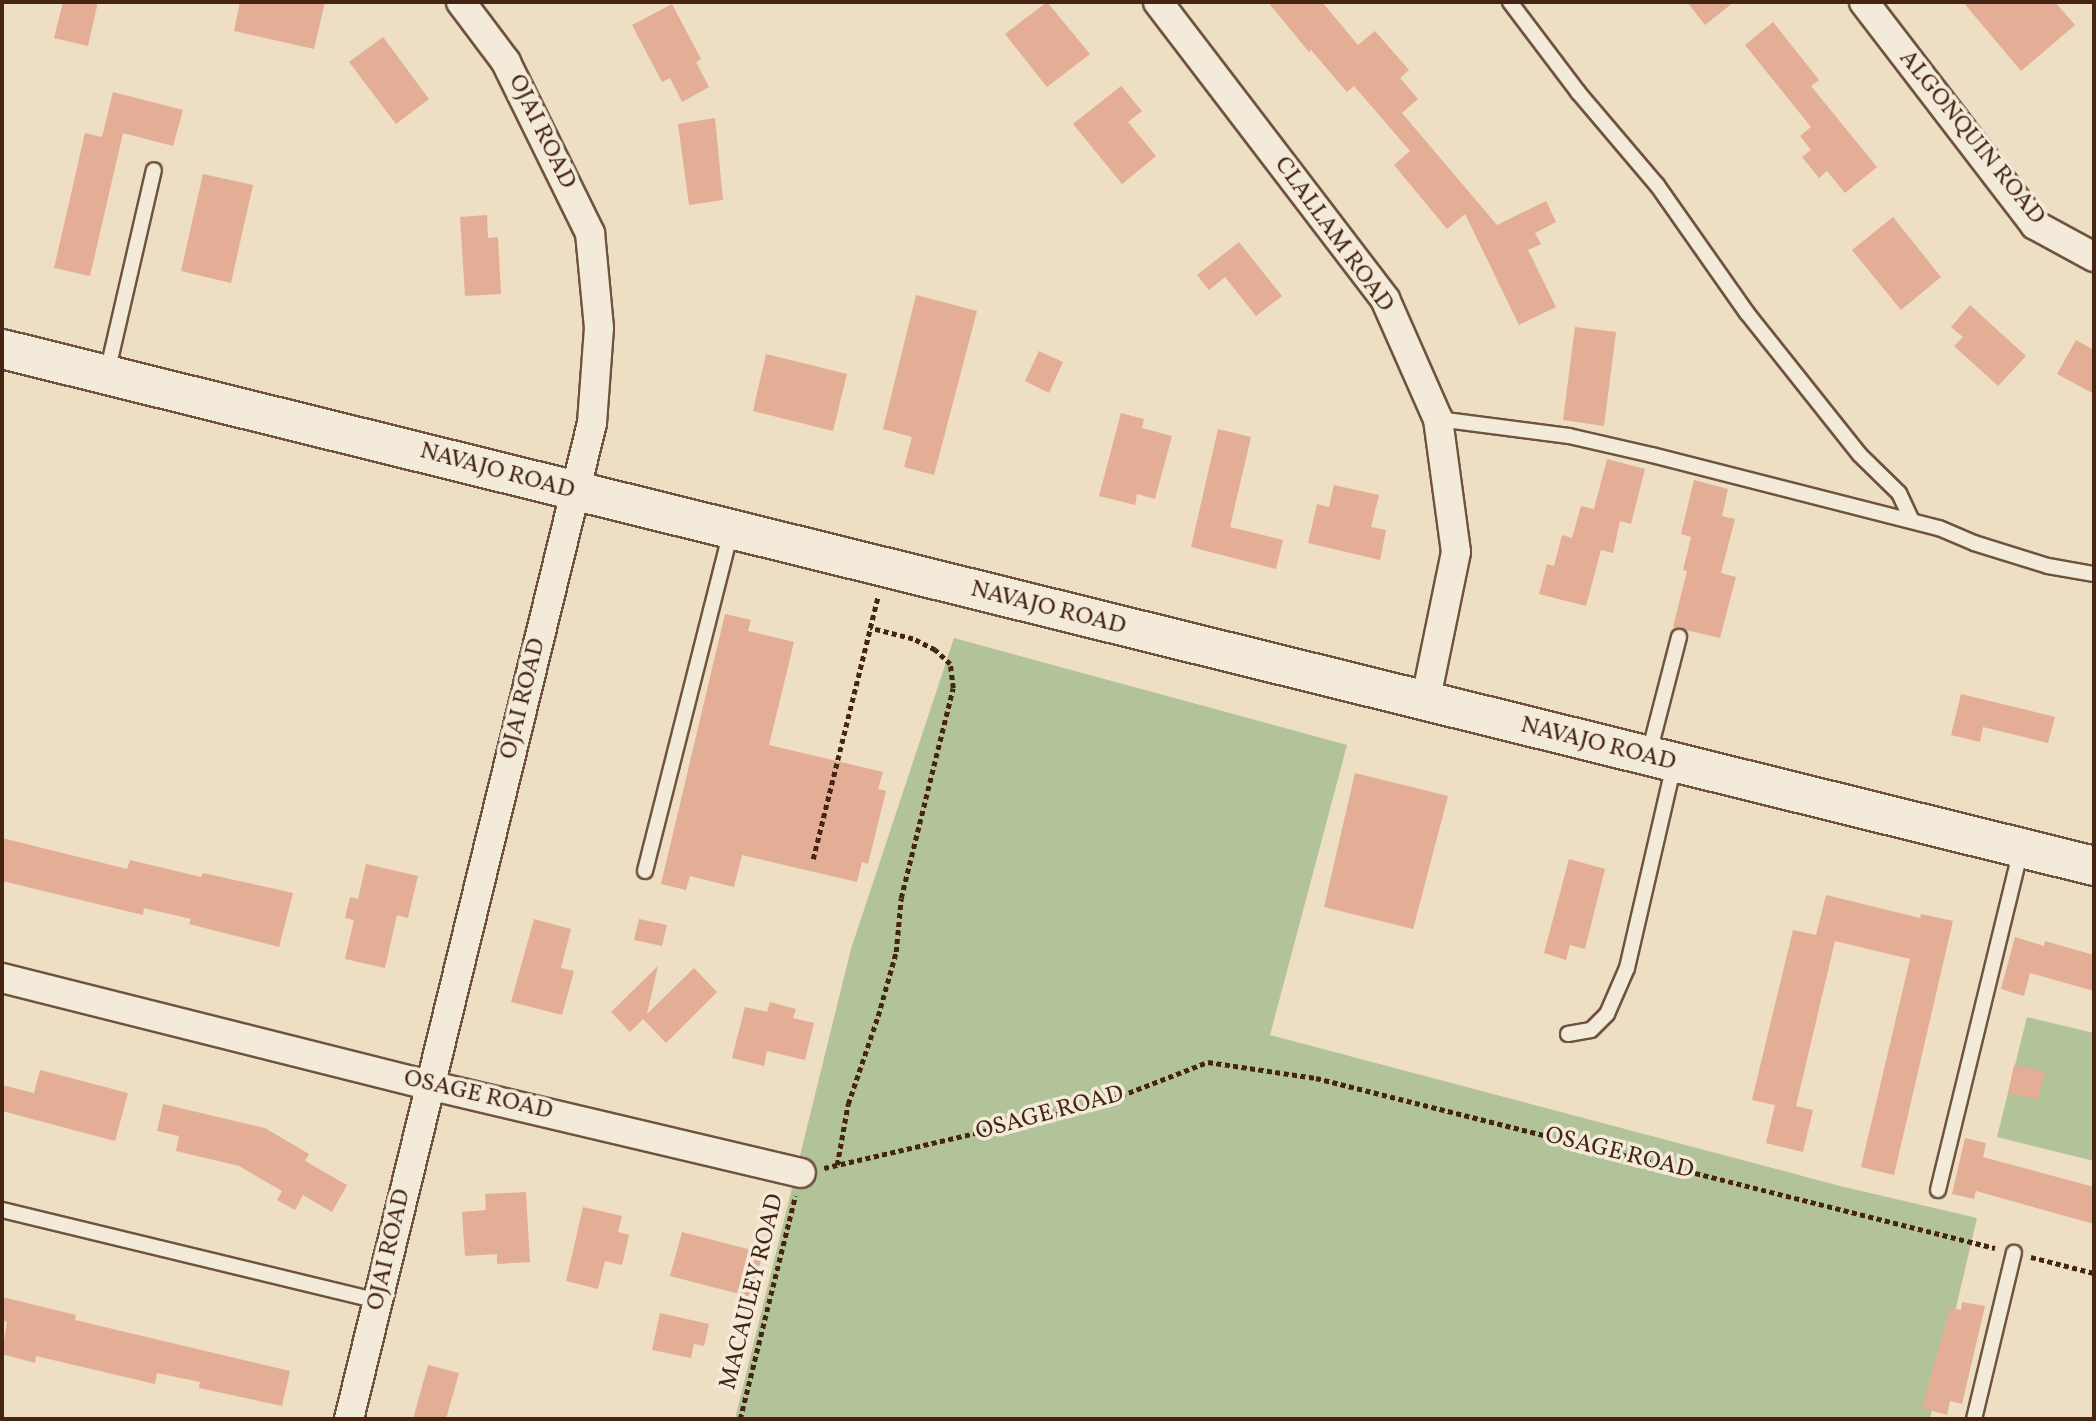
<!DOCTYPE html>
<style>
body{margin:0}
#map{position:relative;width:2096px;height:1421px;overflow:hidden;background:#eddec4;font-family:Vollkorn,serif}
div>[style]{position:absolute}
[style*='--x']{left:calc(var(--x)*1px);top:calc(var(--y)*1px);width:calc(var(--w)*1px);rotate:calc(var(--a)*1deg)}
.green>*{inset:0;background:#b2c299}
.building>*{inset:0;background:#e3ae95}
.path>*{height:4.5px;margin-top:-2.25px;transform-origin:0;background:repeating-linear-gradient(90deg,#452512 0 5px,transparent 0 8.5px)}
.roads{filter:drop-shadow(2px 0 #6f533e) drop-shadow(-2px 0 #6f533e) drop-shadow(0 2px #6f533e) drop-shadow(0 -2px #6f533e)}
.lane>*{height:14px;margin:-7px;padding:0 7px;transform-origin:7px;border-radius:7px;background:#f3ead9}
.street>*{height:28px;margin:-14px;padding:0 14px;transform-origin:14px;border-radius:14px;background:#f3ead9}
.secondary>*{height:38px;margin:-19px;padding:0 19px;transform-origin:19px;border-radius:19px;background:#f3ead9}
span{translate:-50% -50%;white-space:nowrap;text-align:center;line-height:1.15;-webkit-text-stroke:7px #f3ead9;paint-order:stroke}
.street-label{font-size:24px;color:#452512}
.frame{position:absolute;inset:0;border:4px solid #452512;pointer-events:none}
</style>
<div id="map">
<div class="green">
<i style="clip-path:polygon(954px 638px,1347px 745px,1270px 1035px,1840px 1186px,1977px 1218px,1930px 1419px,735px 1419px,851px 949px)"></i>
<i style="clip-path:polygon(2027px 1017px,2094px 1033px,2094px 1161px,1997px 1137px)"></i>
</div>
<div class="building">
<i style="clip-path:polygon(63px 2px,98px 2px,88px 46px,54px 38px)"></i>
<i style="clip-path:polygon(240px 2px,325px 2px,314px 49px,234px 31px)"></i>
<i style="clip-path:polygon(1047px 2px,1090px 54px,1047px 87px,1005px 34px)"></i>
<i style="clip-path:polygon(1268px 2px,1322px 2px,1358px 45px,1375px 31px,1409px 70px,1400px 78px,1418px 99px,1402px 113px,1497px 225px,1546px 201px,1556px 222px,1535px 233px,1541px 244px,1528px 250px,1556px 307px,1519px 325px,1465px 214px,1447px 229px,1394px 165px,1410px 151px,1354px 86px,1347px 92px,1311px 50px,1309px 52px)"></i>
<i style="clip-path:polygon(1687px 2px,1734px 2px,1705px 25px)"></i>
<i style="clip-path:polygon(1963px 2px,2055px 2px,2075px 25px,2021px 71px)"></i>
<i style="clip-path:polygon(672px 4px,701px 59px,696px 62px,709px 87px,682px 102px,670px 78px,662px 82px,632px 25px)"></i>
<i style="clip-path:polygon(1773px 22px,1819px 80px,1811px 86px,1877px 167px,1845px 193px,1827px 171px,1819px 178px,1802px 157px,1811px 150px,1800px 136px,1811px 127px,1745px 45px)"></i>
<i style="clip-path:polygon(383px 37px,429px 99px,396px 124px,349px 62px)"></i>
<i style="clip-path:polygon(1121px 86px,1142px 111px,1128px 122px,1156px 156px,1122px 184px,1073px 124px)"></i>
<i style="clip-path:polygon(113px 92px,183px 110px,173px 146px,123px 133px,90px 276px,54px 268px,85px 133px,102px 137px)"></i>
<i style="clip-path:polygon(715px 118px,723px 200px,689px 205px,678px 124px)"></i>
<i style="clip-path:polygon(203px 174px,253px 185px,231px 283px,181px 271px)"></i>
<i style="clip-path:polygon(487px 215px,488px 238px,498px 237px,501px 294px,465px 296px,460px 217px)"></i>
<i style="clip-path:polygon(1893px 217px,1941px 277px,1901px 310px,1852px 250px)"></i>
<i style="clip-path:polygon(1239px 242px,1282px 296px,1256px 316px,1225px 277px,1209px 290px,1197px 275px)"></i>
<i style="clip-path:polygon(916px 295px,977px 311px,934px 475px,904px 467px,912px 437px,883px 429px)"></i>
<i style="clip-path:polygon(1970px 305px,2026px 356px,1998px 386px,1954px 346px,1963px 337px,1951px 327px)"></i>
<i style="clip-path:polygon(1575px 327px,1616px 332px,1604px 426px,1563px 420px)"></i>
<i style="clip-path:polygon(2076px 340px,2094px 350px,2094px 394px,2057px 374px)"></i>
<i style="clip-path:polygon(1039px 351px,1063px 362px,1049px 393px,1025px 381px)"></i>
<i style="clip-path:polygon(766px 354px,847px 374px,833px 431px,753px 411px)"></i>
<i style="clip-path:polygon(1121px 413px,1144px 419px,1142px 428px,1172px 436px,1155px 499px,1137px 494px,1135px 505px,1099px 496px)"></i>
<i style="clip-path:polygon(1218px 429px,1251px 437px,1230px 527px,1283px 540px,1276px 569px,1191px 547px)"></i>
<i style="clip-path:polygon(1607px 459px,1645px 469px,1631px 524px,1620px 521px,1613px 553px,1601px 550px,1586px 606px,1539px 594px,1547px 564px,1554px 566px,1562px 535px,1572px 538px,1581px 506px,1594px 509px)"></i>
<i style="clip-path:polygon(1694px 480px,1728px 489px,1722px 516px,1735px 519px,1721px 573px,1736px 577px,1720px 638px,1673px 627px,1687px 571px,1683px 570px,1691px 537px,1681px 534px)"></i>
<i style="clip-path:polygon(1334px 485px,1379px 495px,1371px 527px,1386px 530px,1380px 560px,1308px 543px,1317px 504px,1329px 507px)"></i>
<i style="clip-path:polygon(725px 614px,751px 620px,748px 631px,794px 642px,769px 745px,883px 772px,878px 789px,886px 791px,868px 864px,862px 862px,857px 882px,742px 855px,734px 887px,690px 876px,686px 890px,661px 884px)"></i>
<i style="clip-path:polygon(1961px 694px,2055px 717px,2048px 743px,1983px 727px,1980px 742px,1951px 735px)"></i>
<i style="clip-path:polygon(1355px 773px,1448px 796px,1413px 929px,1324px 907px)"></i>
<i style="clip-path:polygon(2px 838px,127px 869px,130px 860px,201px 877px,203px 873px,293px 893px,279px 947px,189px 924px,191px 919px,144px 908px,143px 915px,2px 881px)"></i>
<i style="clip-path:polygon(1569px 859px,1605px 869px,1585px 949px,1570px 945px,1566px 960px,1544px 953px)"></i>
<i style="clip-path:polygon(366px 864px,418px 876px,408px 918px,397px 915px,385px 968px,345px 959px,354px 920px,345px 918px,350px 897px,358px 899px)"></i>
<i style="clip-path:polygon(1826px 895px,1920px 918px,1921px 914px,1953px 921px,1894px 1175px,1861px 1167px,1910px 959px,1835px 941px,1796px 1106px,1813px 1110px,1803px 1152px,1766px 1143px,1775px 1105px,1752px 1100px,1793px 930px,1816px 935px)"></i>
<i style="clip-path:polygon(534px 919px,571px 929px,561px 968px,574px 971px,562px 1015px,511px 1002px)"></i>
<i style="clip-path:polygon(639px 919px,667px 925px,662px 946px,634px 940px)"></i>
<i style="clip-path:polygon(2015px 937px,2044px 946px,2045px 941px,2094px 955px,2094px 991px,2030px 973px,2024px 996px,2001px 989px)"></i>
<i style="clip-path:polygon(658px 966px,647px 1014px,694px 968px,717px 992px,666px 1043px,643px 1019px,630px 1032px,611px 1012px)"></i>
<i style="clip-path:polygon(770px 1002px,796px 1009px,793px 1018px,814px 1023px,805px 1060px,767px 1051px,764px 1066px,732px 1058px,745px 1007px,767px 1012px)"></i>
<i style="clip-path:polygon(2014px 1065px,2045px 1072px,2038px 1100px,2008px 1093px)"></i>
<i style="clip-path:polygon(40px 1070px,128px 1093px,115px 1141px,2px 1111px,2px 1085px,34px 1093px)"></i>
<i style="clip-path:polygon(163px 1104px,265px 1128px,309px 1154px,305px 1161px,347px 1185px,332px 1212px,303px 1195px,295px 1210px,277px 1200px,282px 1191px,239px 1166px,176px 1151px,179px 1136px,157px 1131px)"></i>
<i style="clip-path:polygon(1965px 1138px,1986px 1143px,1983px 1157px,2094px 1187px,2094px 1224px,1976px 1191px,1974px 1199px,1952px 1194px)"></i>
<i style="clip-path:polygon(526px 1192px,530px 1262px,497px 1264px,497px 1254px,465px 1256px,462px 1212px,486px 1210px,485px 1194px)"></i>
<i style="clip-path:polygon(583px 1207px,622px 1216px,618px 1232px,629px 1235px,622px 1265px,605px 1261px,598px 1289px,566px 1281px)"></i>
<i style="clip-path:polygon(682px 1232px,763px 1253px,751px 1297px,670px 1276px)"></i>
<i style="clip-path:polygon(2px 1297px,76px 1315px,75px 1320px,290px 1371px,282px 1406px,199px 1388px,200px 1382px,157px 1373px,155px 1384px,36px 1356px,35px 1363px,2px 1354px,7px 1322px,2px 1320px)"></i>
<i style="clip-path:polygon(1962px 1302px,1985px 1306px,1962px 1404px,1950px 1401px,1947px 1415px,1922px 1408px,1950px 1308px,1961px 1310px)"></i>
<i style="clip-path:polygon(660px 1313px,709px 1324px,704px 1346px,694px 1344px,691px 1358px,652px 1350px)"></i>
<i style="clip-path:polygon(428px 1365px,459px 1373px,446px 1419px,413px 1419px)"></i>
</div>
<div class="path">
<i style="--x:813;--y:859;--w:238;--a:-76.1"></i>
<i style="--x:837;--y:1165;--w:62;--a:-79.8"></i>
<i style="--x:848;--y:1104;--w:93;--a:-71.2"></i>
<i style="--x:878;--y:1016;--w:66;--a:-74.3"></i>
<i style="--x:896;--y:952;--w:54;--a:-84.7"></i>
<i style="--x:901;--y:898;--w:216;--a:-76.1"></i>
<i style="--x:953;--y:688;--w:24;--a:-97"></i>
<i style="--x:950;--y:664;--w:21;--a:-137"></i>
<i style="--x:935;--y:650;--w:25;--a:-153"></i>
<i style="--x:913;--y:639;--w:44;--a:-165.7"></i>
<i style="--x:870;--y:628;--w:33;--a:-76"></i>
<i style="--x:824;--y:1168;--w:280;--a:-13"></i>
<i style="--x:1097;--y:1105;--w:119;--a:-21.2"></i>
<i style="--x:1208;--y:1062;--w:109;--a:8.4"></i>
<i style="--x:1316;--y:1078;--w:700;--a:14.06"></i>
<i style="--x:2031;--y:1257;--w:65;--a:14.3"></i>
<i style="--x:740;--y:1419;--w:230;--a:-76.1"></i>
</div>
<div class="roads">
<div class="lane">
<i style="--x:1510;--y:2;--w:113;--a:52.9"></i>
<i style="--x:1578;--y:92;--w:122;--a:49.7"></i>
<i style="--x:1657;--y:185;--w:156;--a:54.9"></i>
<i style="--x:1747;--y:313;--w:181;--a:51.5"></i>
<i style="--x:1860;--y:455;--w:54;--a:44.3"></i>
<i style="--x:1899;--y:493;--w:31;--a:65"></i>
<i style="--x:107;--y:373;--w:208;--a:-77"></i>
<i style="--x:1438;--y:419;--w:132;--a:7.4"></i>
<i style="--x:1569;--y:436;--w:85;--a:12.9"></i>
<i style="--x:1652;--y:455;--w:296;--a:14.3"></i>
<i style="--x:1939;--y:528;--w:38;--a:23"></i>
<i style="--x:1974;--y:543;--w:77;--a:17.3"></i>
<i style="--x:2048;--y:566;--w:47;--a:9.9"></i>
<i style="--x:1649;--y:753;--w:120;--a:-75.5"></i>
<i style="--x:645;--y:871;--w:350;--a:-75.8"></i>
<i style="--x:1568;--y:1034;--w:23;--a:-10"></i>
<i style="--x:1591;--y:1030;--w:23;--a:-45"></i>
<i style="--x:1607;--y:1014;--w:50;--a:-66.5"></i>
<i style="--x:1627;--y:968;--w:208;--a:-77"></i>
<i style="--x:1938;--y:1190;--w:351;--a:-76.3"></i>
<i style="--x:2;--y:1210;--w:386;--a:13.6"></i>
<i style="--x:1974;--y:1419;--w:171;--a:-76.5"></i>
</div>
<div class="street">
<i style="--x:1158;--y:2;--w:374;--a:52.6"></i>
<i style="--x:1385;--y:299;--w:131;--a:66.2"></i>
<i style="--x:1438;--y:419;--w:134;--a:82.3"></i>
<i style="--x:1456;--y:552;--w:154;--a:101.6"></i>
<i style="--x:1864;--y:2;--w:281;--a:52.5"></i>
<i style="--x:2035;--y:225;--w:67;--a:28.5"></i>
<i style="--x:2;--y:978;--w:440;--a:14.1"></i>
<i style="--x:429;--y:1085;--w:382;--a:13.3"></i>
<i style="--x:349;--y:1419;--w:1025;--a:-76.29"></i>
<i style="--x:592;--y:423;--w:95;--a:-85.8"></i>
<i style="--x:599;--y:328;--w:95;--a:-95.4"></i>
<i style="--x:590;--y:233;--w:191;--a:-116.2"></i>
<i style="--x:506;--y:62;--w:75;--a:-126.9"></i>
</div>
<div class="secondary">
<i style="--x:2;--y:349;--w:2155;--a:13.88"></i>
</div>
</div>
<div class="street-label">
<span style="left:541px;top:132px;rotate:64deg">OJAI ROAD</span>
<span style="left:1971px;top:138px;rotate:51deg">ALGONQUIN ROAD</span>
<span style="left:1333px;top:235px;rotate:54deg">CLALLAM ROAD</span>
<span style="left:497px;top:472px;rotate:15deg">NAVAJO ROAD</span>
<span style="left:1048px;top:609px;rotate:14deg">NAVAJO ROAD</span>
<span style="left:524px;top:699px;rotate:-76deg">OJAI ROAD</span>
<span style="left:1598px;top:745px;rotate:14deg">NAVAJO ROAD</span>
<span style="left:478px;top:1096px;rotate:13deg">OSAGE ROAD</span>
<span style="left:1050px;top:1114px;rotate:-15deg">OSAGE ROAD</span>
<span style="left:1619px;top:1154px;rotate:14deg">OSAGE ROAD</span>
<span style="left:390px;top:1250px;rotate:-77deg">OJAI ROAD</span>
<span style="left:753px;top:1292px;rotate:-76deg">MACAULEY ROAD</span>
</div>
<div class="frame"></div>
</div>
